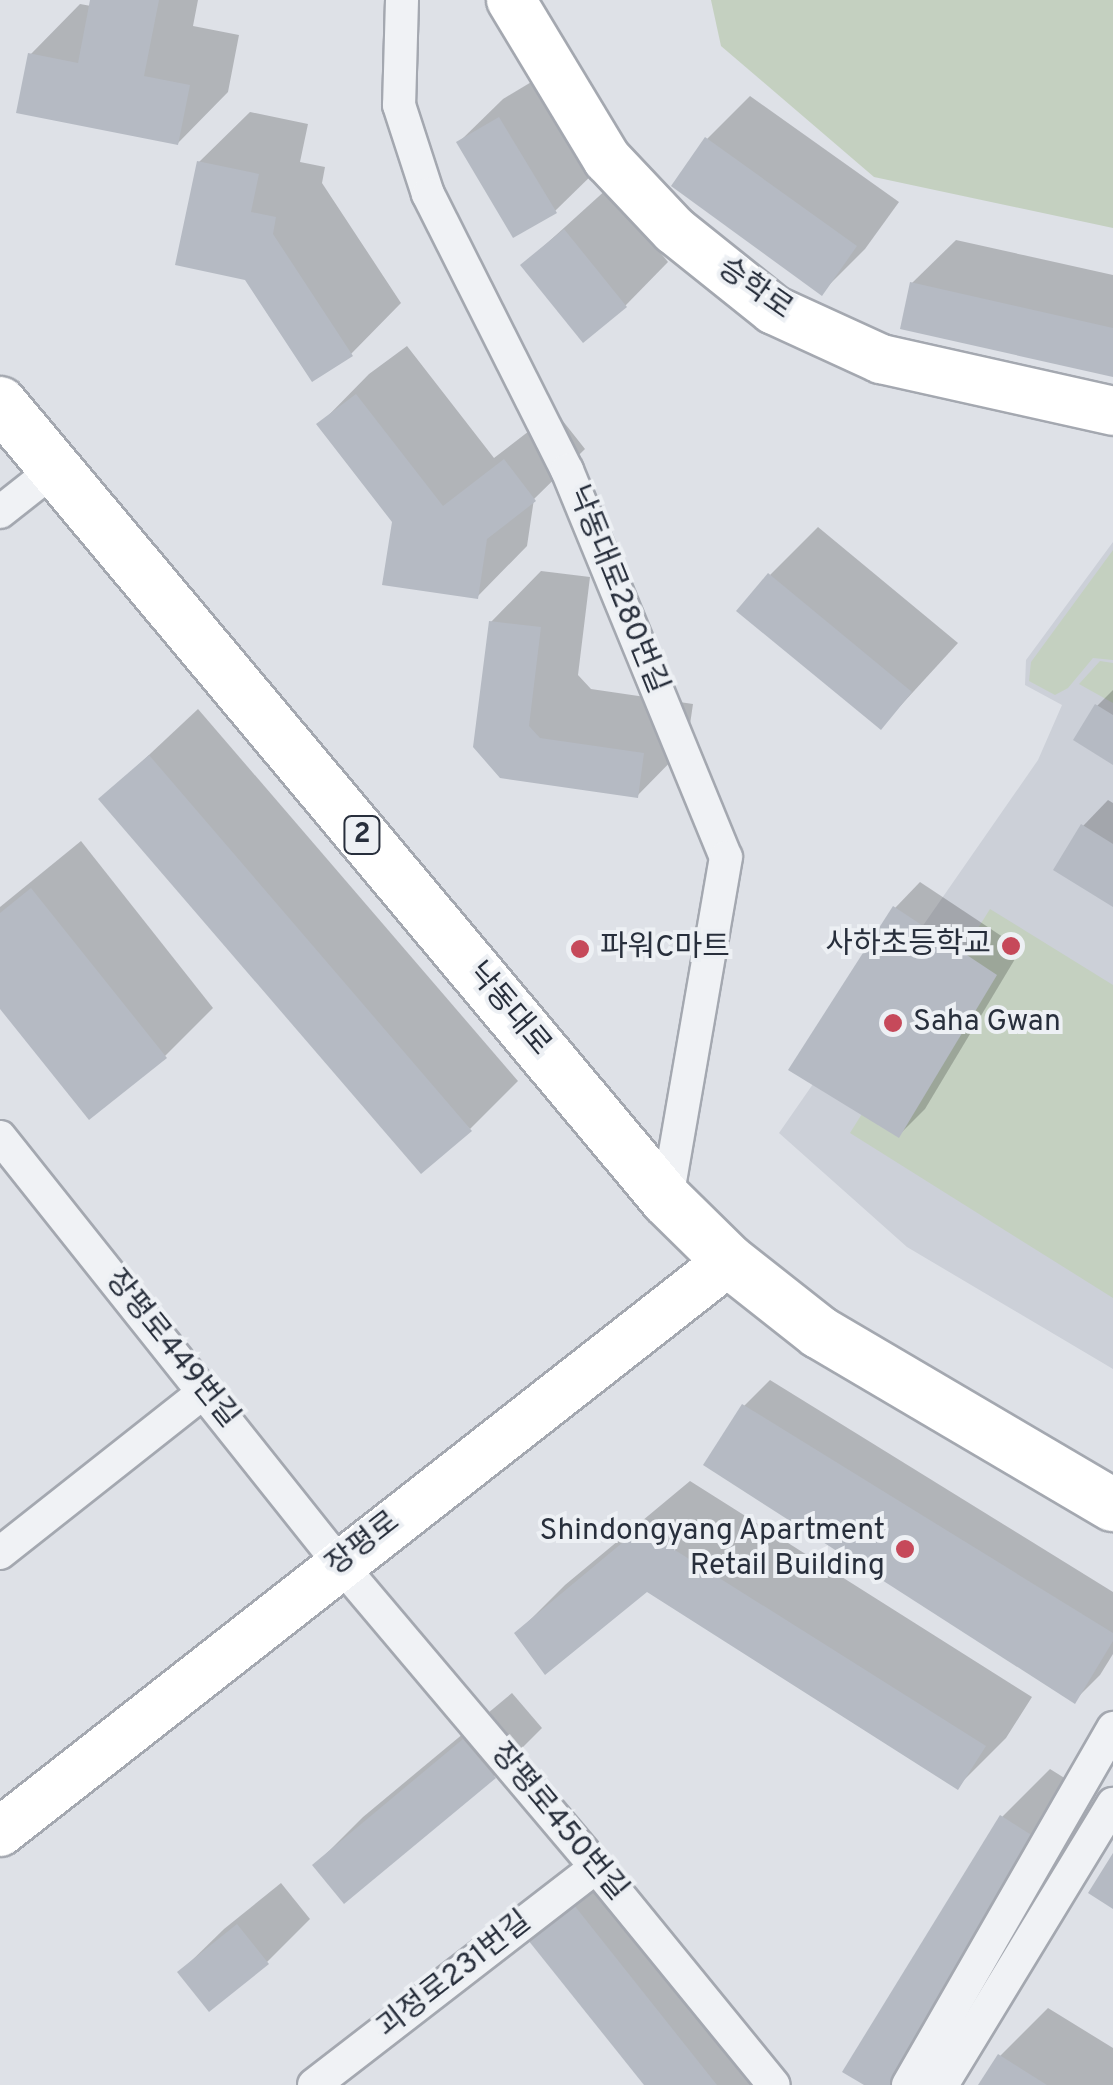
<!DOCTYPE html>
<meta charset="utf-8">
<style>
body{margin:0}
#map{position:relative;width:1113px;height:2085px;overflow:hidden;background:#dee1e7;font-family:Overpass,"Noto Sans KR",sans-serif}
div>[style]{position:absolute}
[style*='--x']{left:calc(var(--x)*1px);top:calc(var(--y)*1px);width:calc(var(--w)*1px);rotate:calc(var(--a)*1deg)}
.built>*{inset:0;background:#ccd0d8}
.green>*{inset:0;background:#c4d0c0}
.shadow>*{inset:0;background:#0003}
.building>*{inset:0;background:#b5bac3}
.roads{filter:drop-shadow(2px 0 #a4a8b0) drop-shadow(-2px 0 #a4a8b0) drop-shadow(0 2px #a4a8b0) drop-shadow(0 -2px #a4a8b0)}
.street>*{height:32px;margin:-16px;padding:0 16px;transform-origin:16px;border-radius:16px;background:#f0f2f5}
.secondary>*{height:48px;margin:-24px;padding:0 24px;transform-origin:24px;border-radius:24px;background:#fff}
.primary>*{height:52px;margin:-26px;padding:0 26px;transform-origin:26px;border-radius:26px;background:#fff}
.dots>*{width:28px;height:28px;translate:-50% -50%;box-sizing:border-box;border:5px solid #edf0f4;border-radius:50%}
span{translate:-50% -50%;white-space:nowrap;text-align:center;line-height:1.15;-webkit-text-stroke:8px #edf0f4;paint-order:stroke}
.shield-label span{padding:2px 8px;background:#edf0f4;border:2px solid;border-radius:8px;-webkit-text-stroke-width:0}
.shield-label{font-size:28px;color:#282f3c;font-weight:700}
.street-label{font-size:30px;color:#282f3c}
.poi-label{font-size:30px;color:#282f3c}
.right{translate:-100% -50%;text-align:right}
.left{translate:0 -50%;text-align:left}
</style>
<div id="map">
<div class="built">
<i style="clip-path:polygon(1113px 542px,1113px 1369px,907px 1247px,779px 1133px,1038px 760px,1062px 705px,1025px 685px,1026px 660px)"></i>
</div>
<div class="green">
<i style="clip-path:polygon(711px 0,1113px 0,1113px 228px,874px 177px,721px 46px)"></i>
<i style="clip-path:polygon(1113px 550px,1113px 660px,1093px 658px,1068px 688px,1055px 695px,1029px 681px,1031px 662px)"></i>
<i style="clip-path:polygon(1100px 661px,1113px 663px,1113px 703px,1079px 684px)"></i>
<i style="clip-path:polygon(990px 909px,1113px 985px,1113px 1298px,850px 1133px)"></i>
</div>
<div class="shadow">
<i style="clip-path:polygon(92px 0,198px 0,193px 26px,239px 35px,228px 92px,178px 143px,30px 55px,80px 4px,91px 6px)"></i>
<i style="clip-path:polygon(543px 75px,599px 168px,555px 211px,459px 142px,503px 99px)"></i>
<i style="clip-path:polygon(750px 96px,899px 202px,865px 249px,822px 292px,707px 139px)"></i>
<i style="clip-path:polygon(250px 112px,308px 124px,300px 162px,325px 167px,322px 183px,401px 303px,351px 354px,199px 162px)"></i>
<i style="clip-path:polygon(608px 188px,668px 262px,625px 306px,523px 265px)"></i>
<i style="clip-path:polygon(956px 240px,1113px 275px,1113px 374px,912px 283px)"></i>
<i style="clip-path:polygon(407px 346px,494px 458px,555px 411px,585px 449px,534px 499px,527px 546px,477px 597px,319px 425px,369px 374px)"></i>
<i style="clip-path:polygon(818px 527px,958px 643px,881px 727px,770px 575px)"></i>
<i style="clip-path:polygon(541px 571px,590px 577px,578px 675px,591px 689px,693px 704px,687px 745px,637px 796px,502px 776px,491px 622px)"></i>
<i style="clip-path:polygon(1113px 690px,1113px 762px,1097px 706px)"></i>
<i style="clip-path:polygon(198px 709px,518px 1081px,470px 1129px,102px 799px)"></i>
<i style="clip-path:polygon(1108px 800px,1113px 803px,1113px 904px,1083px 826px)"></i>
<i style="clip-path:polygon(81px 841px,213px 1008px,165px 1056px,89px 1117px,0 1005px,0 907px)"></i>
<i style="clip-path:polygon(920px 882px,1021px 949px,925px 1109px,899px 1135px,895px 908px)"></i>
<i style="clip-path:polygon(770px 1380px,1113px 1592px,1113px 1654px,1100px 1675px,1074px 1701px,744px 1406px)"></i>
<i style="clip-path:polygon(690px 1481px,1032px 1697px,1006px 1738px,958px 1786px,647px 1589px,517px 1633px,565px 1585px)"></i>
<i style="clip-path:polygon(512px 1693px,542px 1728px,494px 1776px,345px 1901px,315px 1865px,363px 1817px)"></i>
<i style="clip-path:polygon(1050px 1769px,1087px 1792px,892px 2085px,868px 2085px,1002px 1817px)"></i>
<i style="clip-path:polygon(607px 1867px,780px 2085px,647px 2085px,528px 1935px)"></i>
<i style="clip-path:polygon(281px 1883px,310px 1919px,267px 1962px,180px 1972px,224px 1929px)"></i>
<i style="clip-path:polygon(1048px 2008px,1113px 2048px,1113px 2085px,981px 2085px,1000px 2056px)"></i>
</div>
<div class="building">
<i style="clip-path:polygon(90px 0,159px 0,144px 76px,190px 85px,178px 145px,16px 113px,28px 53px,78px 63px)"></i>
<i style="clip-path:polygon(499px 117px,557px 213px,513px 238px,456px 142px)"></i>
<i style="clip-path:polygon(705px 137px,857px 246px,822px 296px,671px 186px)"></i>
<i style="clip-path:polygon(197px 161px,259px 174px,251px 212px,276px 217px,273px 234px,353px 356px,312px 382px,245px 280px,175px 265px)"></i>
<i style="clip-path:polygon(564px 229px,627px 307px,583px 343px,520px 265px)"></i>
<i style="clip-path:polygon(910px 282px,1113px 328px,1113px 377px,900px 329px)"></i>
<i style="clip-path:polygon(356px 394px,443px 506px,504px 459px,536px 501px,487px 539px,478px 599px,382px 585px,392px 522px,316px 424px)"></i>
<i style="clip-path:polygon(768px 573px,912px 692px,881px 730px,736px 611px)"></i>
<i style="clip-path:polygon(489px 621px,541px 627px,529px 726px,540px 738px,644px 753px,638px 798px,500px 778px,473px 747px)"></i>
<i style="clip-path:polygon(1095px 704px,1113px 715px,1113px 765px,1073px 740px)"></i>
<i style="clip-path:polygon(149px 755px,472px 1131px,421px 1174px,98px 799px)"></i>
<i style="clip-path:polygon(1081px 824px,1113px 844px,1113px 907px,1053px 870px)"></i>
<i style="clip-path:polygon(31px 888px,167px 1058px,89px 1120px,0 1009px,0 913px)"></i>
<i style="clip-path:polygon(893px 906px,997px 975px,899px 1138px,788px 1070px)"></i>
<i style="clip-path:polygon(742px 1404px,1113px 1633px,1113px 1641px,1075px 1704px,703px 1465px)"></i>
<i style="clip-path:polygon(640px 1528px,986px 1746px,958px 1790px,647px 1592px,545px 1675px,514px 1633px)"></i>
<i style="clip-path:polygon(463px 1739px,496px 1778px,344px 1904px,312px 1865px)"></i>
<i style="clip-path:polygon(1000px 1815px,1041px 1841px,891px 2085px,864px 2085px,842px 2072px)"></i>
<i style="clip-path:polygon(1113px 1853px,1113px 1909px,1088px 1893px)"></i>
<i style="clip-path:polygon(570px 1900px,717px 2085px,644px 2085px,524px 1935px)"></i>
<i style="clip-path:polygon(237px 1924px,269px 1964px,209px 2012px,177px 1972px)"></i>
<i style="clip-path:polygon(998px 2054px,1047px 2085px,978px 2085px)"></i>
</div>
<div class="roads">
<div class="street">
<i style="--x:402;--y:0;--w:105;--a:91.6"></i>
<i style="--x:399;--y:105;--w:94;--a:72"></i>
<i style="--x:428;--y:194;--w:309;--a:63.3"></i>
<i style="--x:567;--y:470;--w:418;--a:67.7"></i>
<i style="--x:726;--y:857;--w:348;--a:99.8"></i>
<i style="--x:0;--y:512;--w:71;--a:-38.2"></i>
<i style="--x:0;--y:1137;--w:546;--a:51.47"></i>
<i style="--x:340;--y:1564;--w:397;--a:49.8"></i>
<i style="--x:596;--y:1867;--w:281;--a:50.8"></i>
<i style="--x:0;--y:1553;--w:261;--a:-38.3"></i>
<i style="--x:314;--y:2085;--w:356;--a:-37.7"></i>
<i style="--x:908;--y:2085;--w:412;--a:-60.1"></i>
<i style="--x:942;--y:2085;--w:329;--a:-58.7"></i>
</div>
<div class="secondary">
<i style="--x:511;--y:0;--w:186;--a:58.9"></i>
<i style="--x:607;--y:159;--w:98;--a:46.7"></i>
<i style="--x:674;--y:230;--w:128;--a:38.7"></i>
<i style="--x:774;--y:310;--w:118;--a:24.6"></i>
<i style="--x:881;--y:359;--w:238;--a:12.6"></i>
<i style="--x:0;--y:1832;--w:926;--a:-38.07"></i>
</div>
<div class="primary">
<i style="--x:0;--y:403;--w:1039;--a:50.07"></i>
<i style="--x:667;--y:1200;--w:87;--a:44.5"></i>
<i style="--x:729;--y:1261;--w:115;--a:38.3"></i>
<i style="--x:819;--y:1332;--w:341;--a:30.5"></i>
</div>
</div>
<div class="dots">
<i style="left:1011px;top:946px;background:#c6495a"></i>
<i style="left:580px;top:949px;background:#c6495a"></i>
<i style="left:893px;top:1023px;background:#c6495a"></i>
<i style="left:905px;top:1549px;background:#c6495a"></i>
</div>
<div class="shield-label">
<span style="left:362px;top:835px">2</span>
</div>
<div class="street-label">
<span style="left:754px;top:290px;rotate:35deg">승학로</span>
<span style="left:616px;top:590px;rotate:68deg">낙동대로280번길</span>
<span style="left:508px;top:1010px;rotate:50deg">낙동대로</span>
<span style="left:171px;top:1350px;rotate:51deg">장평로449번길</span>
<span style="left:364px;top:1545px;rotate:-38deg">장평로</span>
<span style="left:558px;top:1823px;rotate:50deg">장평로450번길</span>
<span style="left:455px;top:1976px;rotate:-38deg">괴정로231번길</span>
</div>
<div class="poi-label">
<span class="right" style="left:991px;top:946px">사하초등학교</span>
<span class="left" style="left:600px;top:949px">파워C마트</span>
<span class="left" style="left:913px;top:1023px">Saha Gwan</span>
<span class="right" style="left:885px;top:1549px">Shindongyang Apartment<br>Retail Building</span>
</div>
</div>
